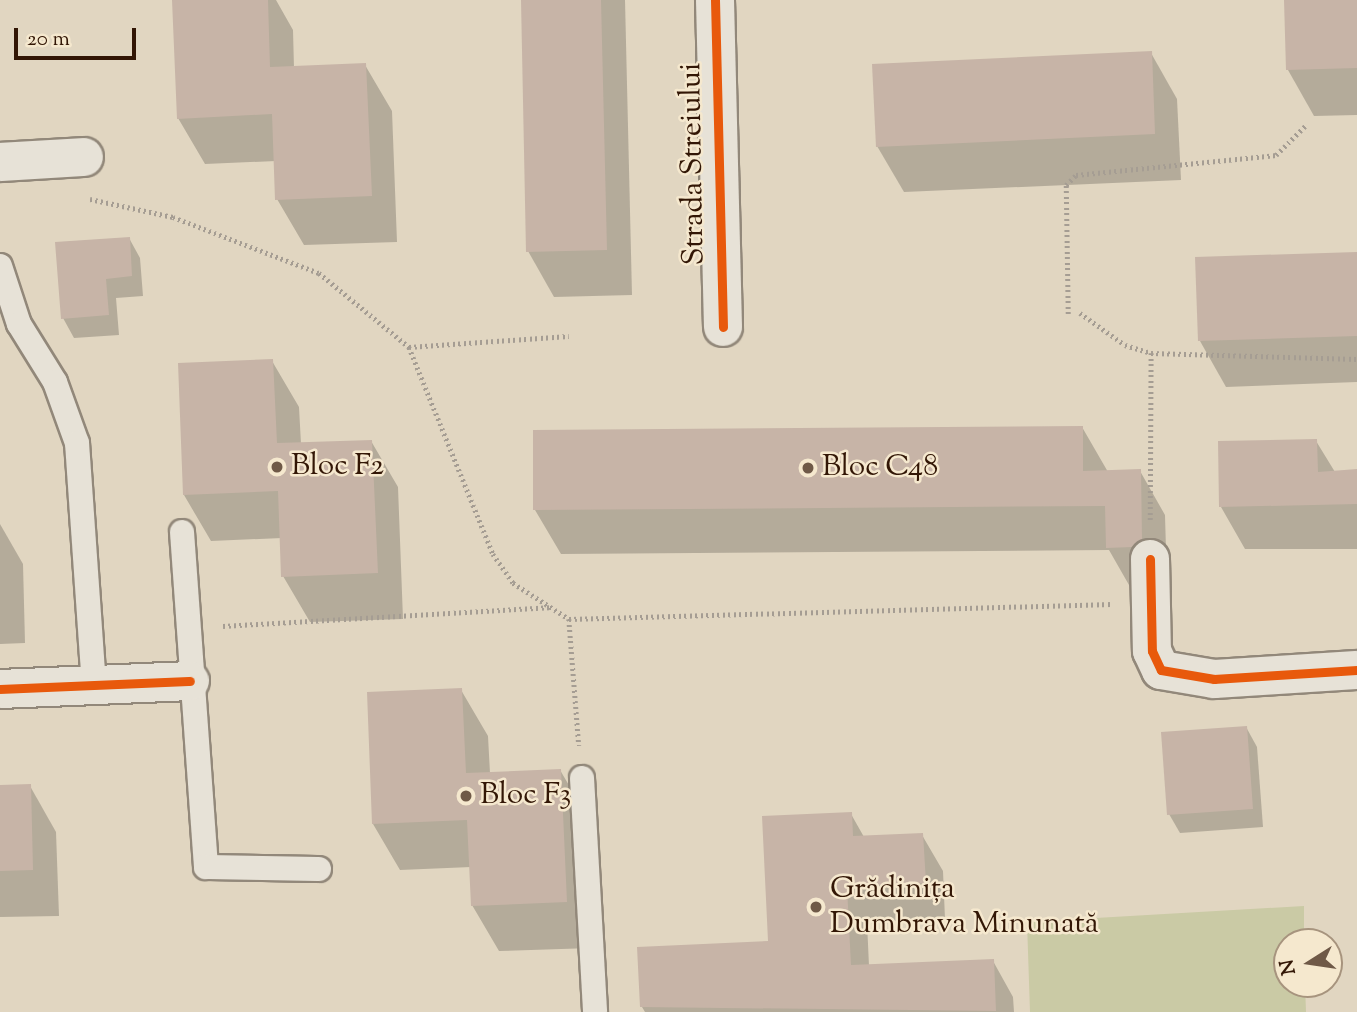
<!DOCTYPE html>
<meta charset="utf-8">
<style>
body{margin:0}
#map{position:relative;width:1357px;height:1012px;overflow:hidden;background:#e1d6c1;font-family:"Sorts Mill Goudy",serif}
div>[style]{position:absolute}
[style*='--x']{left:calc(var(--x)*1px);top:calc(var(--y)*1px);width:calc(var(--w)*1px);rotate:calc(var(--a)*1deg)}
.green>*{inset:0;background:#cacaa5}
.shadow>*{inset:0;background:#0003}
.building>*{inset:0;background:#c7b4a7}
.path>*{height:4.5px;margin-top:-2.25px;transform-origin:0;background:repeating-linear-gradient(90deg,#a59d93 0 2px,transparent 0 5.5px)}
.roads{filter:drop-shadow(2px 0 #92887a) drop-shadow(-2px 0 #92887a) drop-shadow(0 2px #92887a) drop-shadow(0 -2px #92887a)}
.lane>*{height:24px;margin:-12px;padding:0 12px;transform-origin:12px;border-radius:12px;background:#e7e2d7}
.street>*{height:38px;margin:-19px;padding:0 19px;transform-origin:19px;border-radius:19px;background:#e7e2d7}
.cycleway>*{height:9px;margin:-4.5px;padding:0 4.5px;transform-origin:4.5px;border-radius:4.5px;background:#e8590c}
.dots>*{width:19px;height:19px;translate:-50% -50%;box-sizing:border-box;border:4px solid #f5e8ce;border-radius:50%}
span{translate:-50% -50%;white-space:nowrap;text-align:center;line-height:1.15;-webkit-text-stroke:5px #f5e8ce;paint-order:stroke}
.street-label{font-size:30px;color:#321605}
.poi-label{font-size:30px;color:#321605}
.left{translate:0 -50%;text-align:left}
.north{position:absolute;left:1273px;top:928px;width:70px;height:70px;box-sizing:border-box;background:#f5e8ce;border:2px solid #a7947e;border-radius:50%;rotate:258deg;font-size:19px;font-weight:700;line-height:28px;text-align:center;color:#321605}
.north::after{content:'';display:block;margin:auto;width:24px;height:32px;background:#6f5947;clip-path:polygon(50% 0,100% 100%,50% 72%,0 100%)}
.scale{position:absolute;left:14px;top:28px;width:122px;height:32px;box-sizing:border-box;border:4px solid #321605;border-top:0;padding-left:9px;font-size:21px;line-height:24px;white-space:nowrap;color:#321605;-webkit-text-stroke:5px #f5e8ce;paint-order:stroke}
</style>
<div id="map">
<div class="green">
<i style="clip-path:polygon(1304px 906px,1304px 942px,1287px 942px,1287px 984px,1305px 984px,1306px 1012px,1030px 1012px,1027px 922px)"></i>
</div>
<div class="shadow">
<i style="clip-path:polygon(174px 0,276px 0,293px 30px,294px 68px,365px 65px,392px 111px,397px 242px,304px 245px,277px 199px,276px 161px,205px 164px,178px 118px)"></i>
<i style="clip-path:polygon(522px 0,625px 0,632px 295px,554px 297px,528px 251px)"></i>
<i style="clip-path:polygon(1286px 0,1357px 0,1357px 115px,1314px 116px,1288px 70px)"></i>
<i style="clip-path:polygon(1151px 53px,1177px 99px,1181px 180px,904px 192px,877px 146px)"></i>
<i style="clip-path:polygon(129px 238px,140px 258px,143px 296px,116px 298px,119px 335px,74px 338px,63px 318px)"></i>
<i style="clip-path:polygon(1357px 253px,1357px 382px,1226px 387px,1200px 341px)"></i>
<i style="clip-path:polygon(272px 361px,299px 407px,301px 444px,371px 441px,398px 487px,403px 619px,310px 622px,283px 576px,282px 538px,211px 541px,184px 495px)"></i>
<i style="clip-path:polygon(1082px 427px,1108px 472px,1140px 471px,1165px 515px,1167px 584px,1133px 592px,1109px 550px,561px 554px,535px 510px)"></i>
<i style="clip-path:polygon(1316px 441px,1335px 472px,1357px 471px,1357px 549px,1245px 549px,1221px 507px)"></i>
<i style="clip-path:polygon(0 524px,23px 564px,25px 643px,0 644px)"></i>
<i style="clip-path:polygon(461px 690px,488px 736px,490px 773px,560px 770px,587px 816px,592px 948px,499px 951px,472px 905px,471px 867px,400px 870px,373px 824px,369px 693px)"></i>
<i style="clip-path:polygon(1246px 727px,1257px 747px,1263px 827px,1180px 833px,1169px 814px)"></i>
<i style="clip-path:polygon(30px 786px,56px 832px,59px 916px,0 917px,0 787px)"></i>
<i style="clip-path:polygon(851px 814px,864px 837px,922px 835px,943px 871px,945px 919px,867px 922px,869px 966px,993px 961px,1013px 997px,1014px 1012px,645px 1012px,642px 1007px,769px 943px)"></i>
</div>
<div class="building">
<i style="clip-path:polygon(172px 0,268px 0,270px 67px,366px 63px,372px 196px,275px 200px,272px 114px,177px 119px)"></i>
<i style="clip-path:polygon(521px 0,601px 0,607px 250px,526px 252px)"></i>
<i style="clip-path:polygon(1284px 0,1357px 0,1357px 68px,1286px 70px)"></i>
<i style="clip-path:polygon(1152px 51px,1155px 134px,876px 147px,872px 64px)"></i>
<i style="clip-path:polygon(130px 237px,132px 276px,106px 279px,109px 315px,61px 319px,55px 242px)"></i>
<i style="clip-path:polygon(1357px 252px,1357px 336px,1198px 341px,1195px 257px)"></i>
<i style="clip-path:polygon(273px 359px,277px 443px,372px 440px,378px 573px,281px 577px,278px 491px,183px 495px,178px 363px)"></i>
<i style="clip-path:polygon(1083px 426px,1083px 471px,1141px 469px,1142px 539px,1132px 547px,1106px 548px,1105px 506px,533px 510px,533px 430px)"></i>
<i style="clip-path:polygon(1317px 439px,1318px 472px,1357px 469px,1357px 504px,1219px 507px,1218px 441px)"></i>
<i style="clip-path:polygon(462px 688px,466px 773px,561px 769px,567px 902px,471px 906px,467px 820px,372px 824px,367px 692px)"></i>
<i style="clip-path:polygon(1247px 726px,1253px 809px,1167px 815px,1161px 732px)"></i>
<i style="clip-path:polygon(31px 784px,33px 870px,0 871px,0 785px)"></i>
<i style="clip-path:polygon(852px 812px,853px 836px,923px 833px,926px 883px,847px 887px,851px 965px,994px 959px,996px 1011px,640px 1007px,637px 947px,768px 941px,762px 816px)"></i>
</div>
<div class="path">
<i style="--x:90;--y:199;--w:85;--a:12.2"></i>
<i style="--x:173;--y:217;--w:156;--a:21"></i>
<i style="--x:319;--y:273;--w:117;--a:39.4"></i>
<i style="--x:409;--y:347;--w:223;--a:67.9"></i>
<i style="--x:493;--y:554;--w:35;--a:55"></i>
<i style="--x:513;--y:583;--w:67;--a:32.7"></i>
<i style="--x:569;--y:619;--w:127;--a:85.5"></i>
<i style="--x:1080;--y:313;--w:55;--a:35.4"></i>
<i style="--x:1125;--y:345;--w:27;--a:17"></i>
<i style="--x:1151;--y:353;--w:206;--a:1.7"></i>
<i style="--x:1068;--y:314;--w:129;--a:-90.9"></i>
<i style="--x:1066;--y:185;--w:14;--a:-45"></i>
<i style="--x:1076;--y:175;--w:201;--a:-5.7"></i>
<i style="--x:1276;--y:155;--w:41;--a:-45"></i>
<i style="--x:409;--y:347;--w:160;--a:-3.9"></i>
<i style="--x:1150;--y:520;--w:167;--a:-89.7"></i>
<i style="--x:569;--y:619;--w:543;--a:-1.58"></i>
<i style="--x:223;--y:626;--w:327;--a:-3.3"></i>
</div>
<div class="roads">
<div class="lane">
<i style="--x:0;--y:266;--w:61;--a:71.9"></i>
<i style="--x:19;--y:324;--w:68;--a:58.2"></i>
<i style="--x:55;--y:382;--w:65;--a:70.2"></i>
<i style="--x:77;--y:443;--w:244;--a:86"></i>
<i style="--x:182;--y:532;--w:336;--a:85.9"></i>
<i style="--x:206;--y:867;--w:113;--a:1"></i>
<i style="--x:582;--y:778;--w:234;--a:86.8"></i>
</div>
<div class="street">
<i style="--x:715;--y:0;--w:327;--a:88.6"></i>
<i style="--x:0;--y:162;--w:84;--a:-3.4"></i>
<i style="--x:1150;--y:559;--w:92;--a:88.8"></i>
<i style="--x:1152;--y:651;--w:21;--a:65"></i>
<i style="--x:1161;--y:670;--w:54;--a:9.6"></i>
<i style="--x:1214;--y:679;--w:143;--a:-3.6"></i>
<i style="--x:0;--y:689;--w:190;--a:-2.4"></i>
</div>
</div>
<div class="cycleway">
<i style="--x:715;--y:0;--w:327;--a:88.6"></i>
<i style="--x:1150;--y:559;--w:92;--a:88.8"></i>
<i style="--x:1152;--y:651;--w:21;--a:65"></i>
<i style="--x:1161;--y:670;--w:54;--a:9.6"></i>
<i style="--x:1214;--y:679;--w:143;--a:-3.6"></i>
<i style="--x:0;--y:689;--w:190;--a:-2.4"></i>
</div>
<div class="dots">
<i style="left:277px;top:467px;background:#6f5947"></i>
<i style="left:808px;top:468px;background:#6f5947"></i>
<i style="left:466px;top:796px;background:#6f5947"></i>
<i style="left:816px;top:907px;background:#6f5947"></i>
</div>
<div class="street-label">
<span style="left:694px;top:164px;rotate:-91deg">Strada Streiului</span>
</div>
<div class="poi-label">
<span class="left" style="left:291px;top:467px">Bloc F2</span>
<span class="left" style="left:822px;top:468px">Bloc C48</span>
<span class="left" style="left:480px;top:796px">Bloc F3</span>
<span class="left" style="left:830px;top:907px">Grădinița<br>Dumbrava Minunată</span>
</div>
<div class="north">N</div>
<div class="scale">20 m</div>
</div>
